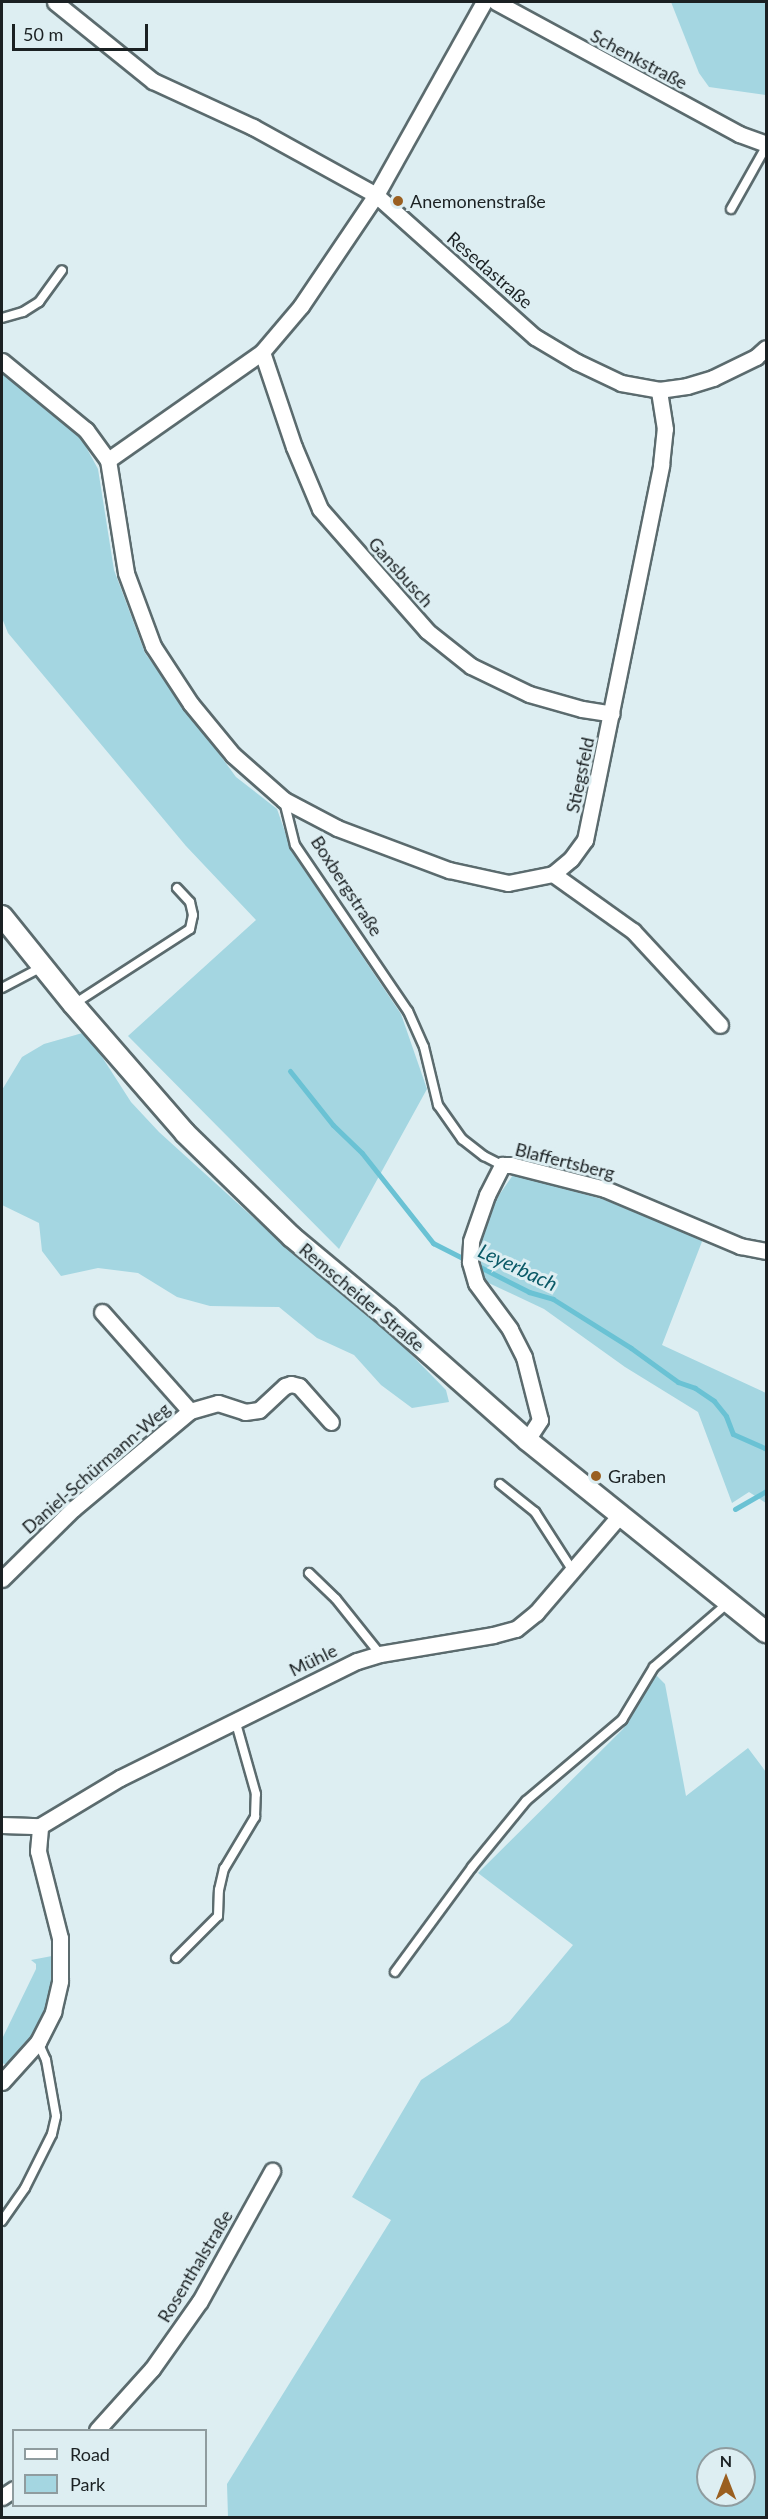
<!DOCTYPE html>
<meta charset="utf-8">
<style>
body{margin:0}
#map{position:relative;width:768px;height:2519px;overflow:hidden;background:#ddeef2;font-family:Lato,sans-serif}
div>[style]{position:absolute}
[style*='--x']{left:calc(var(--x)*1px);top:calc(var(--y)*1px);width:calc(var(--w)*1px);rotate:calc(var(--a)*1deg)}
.green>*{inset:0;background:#a4d6e1}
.stream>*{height:5px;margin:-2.5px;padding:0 2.5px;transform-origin:2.5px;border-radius:2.5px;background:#6ac2d4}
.roads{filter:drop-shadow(2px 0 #5b6b6e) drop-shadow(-2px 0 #5b6b6e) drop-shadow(0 2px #5b6b6e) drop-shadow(0 -2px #5b6b6e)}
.service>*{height:8px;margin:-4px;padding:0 4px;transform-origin:4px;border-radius:4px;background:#fff}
.minor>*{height:15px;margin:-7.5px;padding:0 7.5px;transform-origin:7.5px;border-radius:7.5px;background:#fff}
.secondary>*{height:20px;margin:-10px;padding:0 10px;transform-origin:10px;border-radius:10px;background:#fff}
.dots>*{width:16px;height:16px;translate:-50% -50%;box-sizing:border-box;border:3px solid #ddeef2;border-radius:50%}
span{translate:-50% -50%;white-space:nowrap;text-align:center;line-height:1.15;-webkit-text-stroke:6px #ddeef2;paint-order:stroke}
.street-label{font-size:18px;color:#1b2123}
.poi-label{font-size:18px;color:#1b2123}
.left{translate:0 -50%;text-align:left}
.water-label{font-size:20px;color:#0a5966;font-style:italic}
.frame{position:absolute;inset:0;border:3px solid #1b2123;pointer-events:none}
.legend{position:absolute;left:12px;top:2429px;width:195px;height:78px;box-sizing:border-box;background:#ddeef2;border:2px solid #8f9c9f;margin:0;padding:8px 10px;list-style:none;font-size:18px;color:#1b2123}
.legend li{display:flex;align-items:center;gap:12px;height:30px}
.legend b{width:30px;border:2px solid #8f9c9f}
.north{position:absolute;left:696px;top:2447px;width:60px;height:60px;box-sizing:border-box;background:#ddeef2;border:2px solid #8f9c9f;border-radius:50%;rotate:0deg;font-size:16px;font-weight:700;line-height:24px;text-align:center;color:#1b2123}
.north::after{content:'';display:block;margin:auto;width:21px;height:27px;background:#9a5f20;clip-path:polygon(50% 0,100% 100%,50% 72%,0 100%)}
.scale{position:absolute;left:12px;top:24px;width:136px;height:27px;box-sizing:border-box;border:3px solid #1b2123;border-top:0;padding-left:8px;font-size:18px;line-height:21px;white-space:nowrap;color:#1b2123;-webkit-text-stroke:4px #ddeef2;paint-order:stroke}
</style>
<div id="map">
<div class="green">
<i style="clip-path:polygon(671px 2px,766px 2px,766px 95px,709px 87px,699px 73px)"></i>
<i style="clip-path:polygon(2px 367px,79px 434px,98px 469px,114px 570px,145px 653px,236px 777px,277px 809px,292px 852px,401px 1014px,427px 1089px,339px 1249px,128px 1036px,256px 920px,186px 846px,8px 633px,2px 618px)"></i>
<i style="clip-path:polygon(86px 1032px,131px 1102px,159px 1132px,256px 1220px,381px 1324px,446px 1390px,449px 1402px,412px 1408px,381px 1385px,354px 1355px,317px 1338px,279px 1307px,210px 1306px,177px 1297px,138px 1273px,98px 1268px,61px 1276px,42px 1251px,39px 1223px,2px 1205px,2px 1090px,22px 1057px,44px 1044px)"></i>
<i style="clip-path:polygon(513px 1175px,602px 1199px,703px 1239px,662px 1345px,766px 1393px,766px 1503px,749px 1492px,732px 1503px,698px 1412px,625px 1367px,544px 1309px,478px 1278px,476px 1257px,495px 1201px)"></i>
<i style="clip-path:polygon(evenodd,655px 1674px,665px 1684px,686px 1796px,748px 1748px,766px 1772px,766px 2517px,228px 2517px,227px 2484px,391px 2220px,352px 2197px,421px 2080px,509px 2022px,573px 1945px,478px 1873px,623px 1729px,655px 1674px,708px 2459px,744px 2459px,744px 2495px,708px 2495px,708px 2459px)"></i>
<i style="clip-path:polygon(52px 1956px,53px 1981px,42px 2018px,31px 2040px,10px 2066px,2px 2063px,2px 2039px,36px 1969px,36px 1964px,31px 1960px)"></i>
</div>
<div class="stream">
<i style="--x:290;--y:1071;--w:69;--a:51.5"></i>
<i style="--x:333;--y:1125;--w:40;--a:44"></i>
<i style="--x:362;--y:1153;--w:115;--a:51.7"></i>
<i style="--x:433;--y:1243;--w:108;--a:27"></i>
<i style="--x:529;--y:1292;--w:25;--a:16"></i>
<i style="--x:553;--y:1299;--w:92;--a:32.1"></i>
<i style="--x:631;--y:1348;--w:58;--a:35.9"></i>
<i style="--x:678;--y:1382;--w:18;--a:19"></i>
<i style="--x:695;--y:1388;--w:23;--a:34"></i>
<i style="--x:714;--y:1401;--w:19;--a:51"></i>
<i style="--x:726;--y:1416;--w:19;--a:69"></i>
<i style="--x:733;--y:1434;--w:36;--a:24"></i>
<i style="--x:735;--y:1509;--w:36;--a:-30"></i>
</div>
<div class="roads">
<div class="service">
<i style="--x:731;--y:209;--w:71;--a:-60.6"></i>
<i style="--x:2;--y:318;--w:22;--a:-16"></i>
<i style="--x:23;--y:312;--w:19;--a:-32"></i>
<i style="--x:39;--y:302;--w:39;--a:-54"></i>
<i style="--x:284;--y:801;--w:45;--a:76"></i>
<i style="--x:295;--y:845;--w:201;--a:55.8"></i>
<i style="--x:408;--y:1011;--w:39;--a:66"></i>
<i style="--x:424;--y:1047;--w:60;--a:76.4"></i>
<i style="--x:438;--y:1105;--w:42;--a:54.8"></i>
<i style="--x:462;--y:1139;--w:28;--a:38"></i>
<i style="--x:484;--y:1156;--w:20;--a:27"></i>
<i style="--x:2;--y:988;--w:45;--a:-27.7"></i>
<i style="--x:74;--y:1004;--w:138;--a:-32.9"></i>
<i style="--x:190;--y:929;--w:14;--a:-78"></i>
<i style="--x:193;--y:915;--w:13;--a:-103"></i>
<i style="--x:190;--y:902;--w:19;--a:-133"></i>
<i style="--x:500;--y:1484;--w:45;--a:38.7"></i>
<i style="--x:535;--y:1512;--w:70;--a:57.2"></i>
<i style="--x:309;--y:1573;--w:37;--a:44"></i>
<i style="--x:336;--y:1599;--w:70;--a:51.3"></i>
<i style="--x:176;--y:1958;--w:59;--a:-45"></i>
<i style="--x:218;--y:1916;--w:26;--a:-88"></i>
<i style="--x:219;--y:1890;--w:22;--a:-77"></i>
<i style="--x:224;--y:1869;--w:61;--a:-59.2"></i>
<i style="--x:255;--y:1817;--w:23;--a:-88"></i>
<i style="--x:256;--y:1794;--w:77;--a:-105.8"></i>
<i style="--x:395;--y:1972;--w:130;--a:-53.7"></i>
<i style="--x:472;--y:1867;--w:85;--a:-50.7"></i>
<i style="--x:526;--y:1801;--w:126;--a:-40.2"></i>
<i style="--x:622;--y:1720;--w:62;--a:-58.9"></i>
<i style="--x:654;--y:1667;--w:98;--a:-40.9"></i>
<i style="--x:2;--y:2221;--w:40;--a:-55.1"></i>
<i style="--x:25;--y:2188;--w:60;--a:-63.4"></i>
<i style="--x:52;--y:2134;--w:18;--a:-77"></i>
<i style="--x:56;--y:2116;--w:57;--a:-100.1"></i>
<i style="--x:46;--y:2060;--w:20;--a:-114"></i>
</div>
<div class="minor">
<i style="--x:55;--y:2;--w:126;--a:38.9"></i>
<i style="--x:153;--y:81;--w:110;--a:24.7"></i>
<i style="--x:253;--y:127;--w:141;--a:28.9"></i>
<i style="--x:376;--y:195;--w:213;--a:41.8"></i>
<i style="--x:535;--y:337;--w:49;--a:30.8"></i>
<i style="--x:577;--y:362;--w:49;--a:25.5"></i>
<i style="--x:621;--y:383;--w:39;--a:10"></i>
<i style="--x:659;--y:390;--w:28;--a:-8"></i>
<i style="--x:687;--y:386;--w:27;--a:-17"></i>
<i style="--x:713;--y:378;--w:48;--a:-26"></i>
<i style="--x:756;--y:357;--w:13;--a:-42"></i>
<i style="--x:496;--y:2;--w:277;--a:28.5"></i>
<i style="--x:739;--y:134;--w:29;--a:20"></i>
<i style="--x:262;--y:352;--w:100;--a:71.4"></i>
<i style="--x:294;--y:447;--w:67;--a:67.2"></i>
<i style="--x:320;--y:509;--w:162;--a:48.7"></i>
<i style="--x:427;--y:631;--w:56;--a:38.5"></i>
<i style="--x:471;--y:666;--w:64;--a:25.8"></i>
<i style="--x:529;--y:694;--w:55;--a:15.8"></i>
<i style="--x:582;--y:709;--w:30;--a:9"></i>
<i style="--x:2;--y:361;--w:109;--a:39.4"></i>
<i style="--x:86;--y:430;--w:37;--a:54"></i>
<i style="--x:108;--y:460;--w:114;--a:80.9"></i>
<i style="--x:126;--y:573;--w:78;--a:69.7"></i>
<i style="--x:153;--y:646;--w:69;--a:56.8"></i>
<i style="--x:191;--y:704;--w:66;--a:50.5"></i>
<i style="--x:233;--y:755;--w:68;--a:41.4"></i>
<i style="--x:284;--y:800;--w:60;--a:27.8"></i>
<i style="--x:337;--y:828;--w:120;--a:20.6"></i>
<i style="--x:449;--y:870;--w:60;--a:12.4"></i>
<i style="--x:508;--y:883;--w:46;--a:-11.3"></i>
<i style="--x:553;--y:874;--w:23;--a:-40"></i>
<i style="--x:571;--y:859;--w:24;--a:-54"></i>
<i style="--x:585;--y:840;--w:383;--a:-78.5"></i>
<i style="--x:661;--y:465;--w:36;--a:-84"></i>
<i style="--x:665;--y:429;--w:39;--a:-99"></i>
<i style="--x:108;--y:460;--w:188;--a:-35"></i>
<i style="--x:262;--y:352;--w:60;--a:-49.7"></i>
<i style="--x:301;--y:306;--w:134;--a:-56"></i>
<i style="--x:376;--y:195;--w:221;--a:-60.8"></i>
<i style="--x:553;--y:874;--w:98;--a:35.5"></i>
<i style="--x:633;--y:931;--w:128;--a:47.2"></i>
<i style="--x:102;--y:1312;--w:132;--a:48.4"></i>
<i style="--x:527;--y:1440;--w:24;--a:-57"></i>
<i style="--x:540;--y:1420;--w:65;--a:-104.3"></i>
<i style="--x:524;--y:1357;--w:31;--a:-117"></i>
<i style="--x:510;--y:1329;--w:57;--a:-126.5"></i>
<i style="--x:476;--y:1283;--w:22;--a:-106"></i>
<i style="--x:470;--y:1262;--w:21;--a:-87"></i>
<i style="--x:471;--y:1241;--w:49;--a:-70.8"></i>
<i style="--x:487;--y:1195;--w:34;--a:-63"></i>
<i style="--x:502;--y:1165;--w:9;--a:0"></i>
<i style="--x:511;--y:1165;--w:97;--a:14.3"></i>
<i style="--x:605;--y:1189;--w:147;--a:22.9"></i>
<i style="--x:740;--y:1246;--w:26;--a:11"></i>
<i style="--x:2;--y:1579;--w:100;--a:-44.6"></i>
<i style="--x:73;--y:1509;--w:153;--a:-39.9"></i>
<i style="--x:190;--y:1411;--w:29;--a:-16"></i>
<i style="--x:218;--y:1403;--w:28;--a:18"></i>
<i style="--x:245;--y:1412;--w:14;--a:-8"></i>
<i style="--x:259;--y:1410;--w:35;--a:-43"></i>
<i style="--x:285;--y:1386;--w:6;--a:-18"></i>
<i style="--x:291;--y:1384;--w:8;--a:14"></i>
<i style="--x:299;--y:1386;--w:48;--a:48.4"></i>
<i style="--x:2;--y:1825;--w:38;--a:2"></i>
<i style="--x:40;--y:1826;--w:93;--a:-31"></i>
<i style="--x:120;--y:1778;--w:264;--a:-26.3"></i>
<i style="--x:357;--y:1661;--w:24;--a:-17"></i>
<i style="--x:380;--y:1654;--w:115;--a:-9.5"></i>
<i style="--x:493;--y:1635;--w:24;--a:-15"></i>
<i style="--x:516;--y:1629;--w:26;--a:-39"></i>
<i style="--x:536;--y:1613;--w:130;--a:-49.4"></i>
<i style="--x:2;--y:2082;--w:54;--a:-48"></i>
<i style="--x:38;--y:2042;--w:34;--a:-63"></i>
<i style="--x:53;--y:2012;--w:32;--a:-77"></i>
<i style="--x:60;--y:1981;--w:43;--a:-90"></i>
<i style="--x:60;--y:1938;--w:90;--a:-104.2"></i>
<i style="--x:38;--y:1851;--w:25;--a:-85"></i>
<i style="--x:97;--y:2430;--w:82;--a:-48"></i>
<i style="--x:152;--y:2369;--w:83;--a:-54.8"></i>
<i style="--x:200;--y:2301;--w:149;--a:-61"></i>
<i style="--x:2;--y:2497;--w:14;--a:-34"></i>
</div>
<div class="secondary">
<i style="--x:2;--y:916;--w:113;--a:51.1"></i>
<i style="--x:73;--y:1004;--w:171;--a:49"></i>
<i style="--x:185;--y:1133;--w:149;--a:44.2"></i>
<i style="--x:292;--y:1237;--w:125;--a:39.8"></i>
<i style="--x:388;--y:1317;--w:186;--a:41.5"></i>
<i style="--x:527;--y:1440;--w:307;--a:38.8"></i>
</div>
</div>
<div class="dots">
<i style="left:398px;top:201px;background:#9a5f20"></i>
<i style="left:596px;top:1476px;background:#9a5f20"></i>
</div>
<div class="street-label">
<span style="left:639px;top:59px;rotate:28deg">Schenkstraße</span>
<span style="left:490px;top:270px;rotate:41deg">Resedastraße</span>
<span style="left:401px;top:572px;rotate:48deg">Gansbusch</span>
<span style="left:580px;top:775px;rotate:-78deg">Stiegsfeld</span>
<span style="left:347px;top:886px;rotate:57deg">Boxbergstraße</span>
<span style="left:565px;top:1161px;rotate:14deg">Blaffertsberg</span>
<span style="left:362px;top:1297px;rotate:40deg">Remscheider Straße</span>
<span style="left:96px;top:1468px;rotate:-41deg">Daniel-Schürmann-Weg</span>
<span style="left:313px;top:1660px;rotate:-26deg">Mühle</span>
<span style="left:195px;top:2266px;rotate:-59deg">Rosenthalstraße</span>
</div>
<div class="poi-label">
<span class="left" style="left:410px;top:201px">Anemonenstraße</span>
<span class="left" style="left:608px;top:1476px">Graben</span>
</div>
<div class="water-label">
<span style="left:518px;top:1267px;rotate:25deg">Leyerbach</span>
</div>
<div class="frame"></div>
<ul class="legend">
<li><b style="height:8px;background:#fff"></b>Road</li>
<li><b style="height:16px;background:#a4d6e1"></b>Park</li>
</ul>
<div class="north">N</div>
<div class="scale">50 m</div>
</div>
